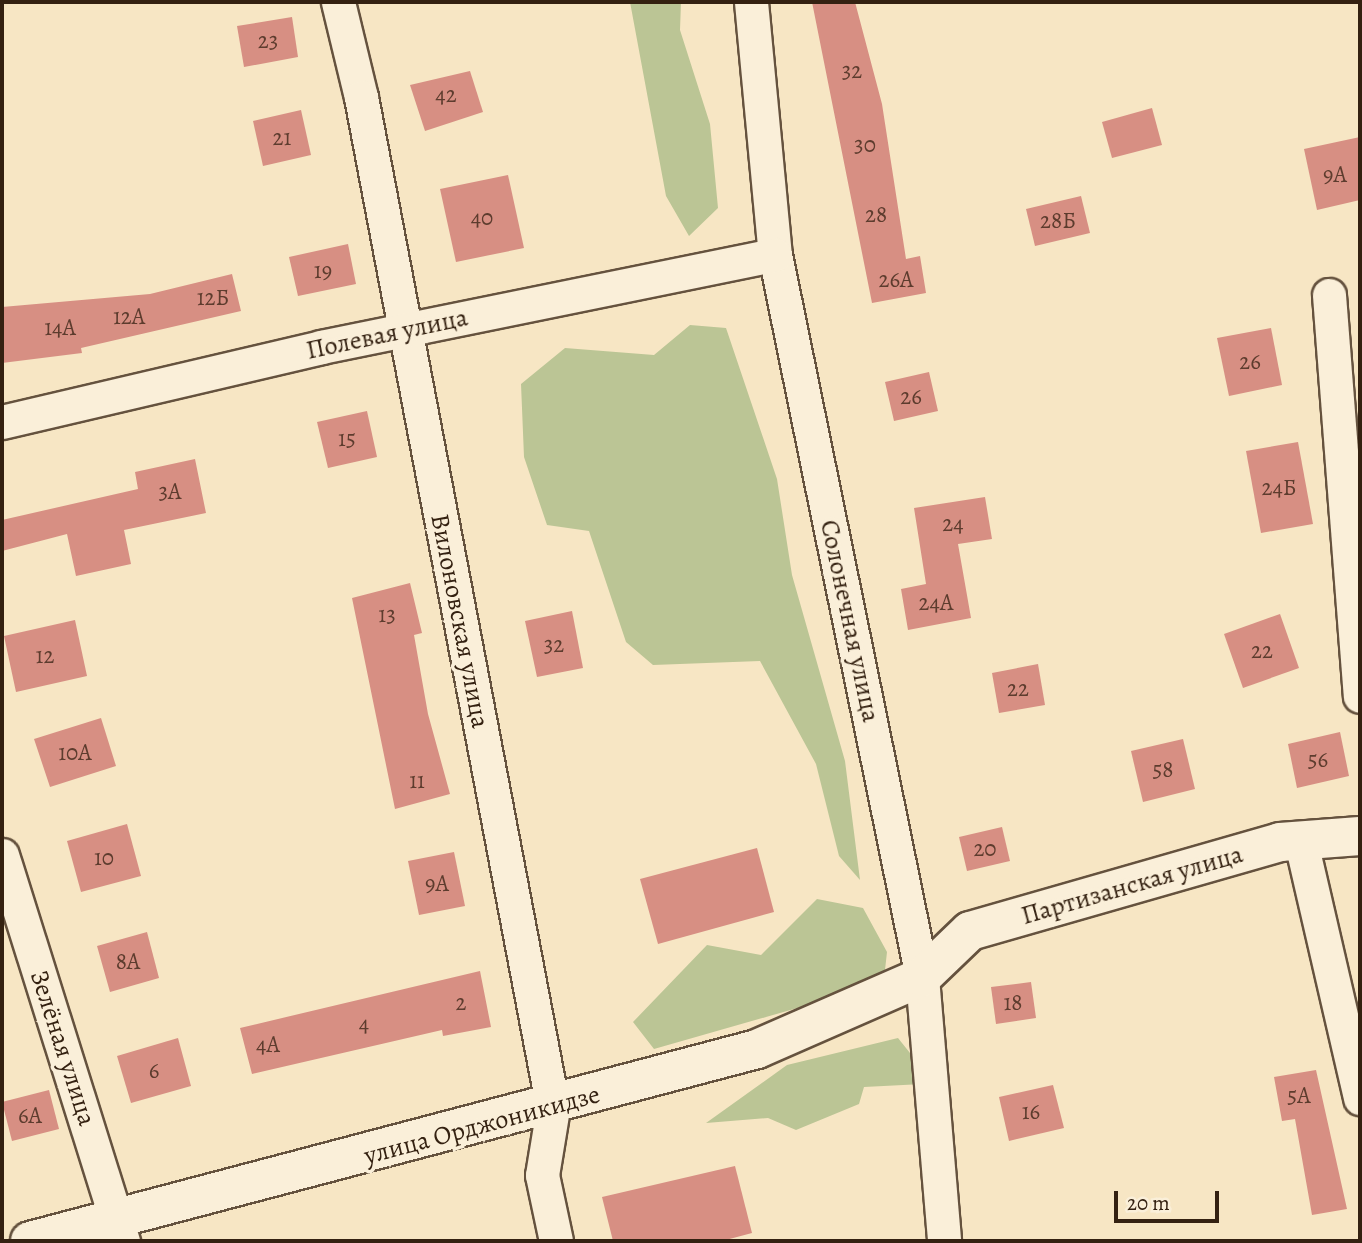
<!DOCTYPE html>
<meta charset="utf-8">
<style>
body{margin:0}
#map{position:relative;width:1362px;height:1243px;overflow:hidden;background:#f7e6c4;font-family:Alegreya,serif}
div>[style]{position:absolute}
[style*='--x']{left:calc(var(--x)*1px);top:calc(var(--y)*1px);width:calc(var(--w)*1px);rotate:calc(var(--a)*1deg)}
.green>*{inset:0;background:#bbc595}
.building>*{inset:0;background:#d78f83}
.roads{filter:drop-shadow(2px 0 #65523e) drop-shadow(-2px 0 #65523e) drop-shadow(0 2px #65523e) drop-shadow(0 -2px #65523e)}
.street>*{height:33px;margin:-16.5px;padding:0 16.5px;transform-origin:16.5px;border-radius:16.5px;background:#faefd9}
.secondary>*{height:38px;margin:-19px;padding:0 19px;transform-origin:19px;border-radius:19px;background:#faefd9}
span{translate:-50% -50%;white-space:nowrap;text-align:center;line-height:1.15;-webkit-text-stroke:7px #faefd9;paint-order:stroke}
.number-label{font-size:23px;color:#5d3c2e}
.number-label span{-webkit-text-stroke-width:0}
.street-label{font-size:26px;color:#342111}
.frame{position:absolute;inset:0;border:4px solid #342111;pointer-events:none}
.scale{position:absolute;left:1114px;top:1191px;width:105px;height:32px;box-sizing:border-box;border:4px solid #342111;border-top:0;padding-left:9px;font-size:21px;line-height:24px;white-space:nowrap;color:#342111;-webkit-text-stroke:5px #faefd9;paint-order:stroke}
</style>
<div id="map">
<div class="green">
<i style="clip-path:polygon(630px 2px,681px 2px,680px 30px,710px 124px,718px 208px,689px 236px,666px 196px)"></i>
<i style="clip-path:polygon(690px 325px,726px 328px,777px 479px,792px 575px,845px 761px,860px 880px,839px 856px,816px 764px,760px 661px,653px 665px,626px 642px,589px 531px,547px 525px,524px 457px,521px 384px,565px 348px,654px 355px)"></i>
<i style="clip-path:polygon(817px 899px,863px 908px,887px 952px,885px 970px,822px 1001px,654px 1049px,633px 1022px,707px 945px,761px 955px)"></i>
<i style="clip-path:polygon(898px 1038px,918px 1063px,923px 1084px,864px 1087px,859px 1104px,796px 1130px,768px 1118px,706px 1123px,787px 1065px)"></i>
</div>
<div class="building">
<i style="clip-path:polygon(812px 2px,855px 2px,882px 104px,906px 259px,920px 256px,926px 293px,872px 303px)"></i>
<i style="clip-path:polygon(292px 17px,298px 57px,244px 67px,237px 26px)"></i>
<i style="clip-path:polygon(470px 71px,483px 112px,425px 131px,410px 85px)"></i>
<i style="clip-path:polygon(1152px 108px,1162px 145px,1112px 158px,1102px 122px)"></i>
<i style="clip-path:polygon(301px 110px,311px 155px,263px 166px,253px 121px)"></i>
<i style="clip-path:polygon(1360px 137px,1360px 200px,1317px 210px,1304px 149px)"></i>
<i style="clip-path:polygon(508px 175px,524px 248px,456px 262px,440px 189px)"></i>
<i style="clip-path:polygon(1081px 196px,1090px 233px,1035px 246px,1026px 209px)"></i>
<i style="clip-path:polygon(348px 244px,356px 284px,298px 296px,289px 257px)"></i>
<i style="clip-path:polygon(232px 274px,241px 311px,81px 348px,82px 353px,2px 363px,2px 307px,150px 294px)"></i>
<i style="clip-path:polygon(1271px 328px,1282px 385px,1229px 396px,1217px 338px)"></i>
<i style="clip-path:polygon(929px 372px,938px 411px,894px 421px,885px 382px)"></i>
<i style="clip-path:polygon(367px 411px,377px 457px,328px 468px,317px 422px)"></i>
<i style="clip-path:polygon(1298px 442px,1313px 524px,1261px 533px,1246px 451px)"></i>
<i style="clip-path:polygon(195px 459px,206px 513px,124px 530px,131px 564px,76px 576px,67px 534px,2px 551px,2px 520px,138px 489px,135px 472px)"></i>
<i style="clip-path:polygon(985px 497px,992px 539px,958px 544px,971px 618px,908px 630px,901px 589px,926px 584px,914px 508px)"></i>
<i style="clip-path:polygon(410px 583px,422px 633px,414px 635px,428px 714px,450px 794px,395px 809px,352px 598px)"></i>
<i style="clip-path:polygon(572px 611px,583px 668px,537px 677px,525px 621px)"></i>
<i style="clip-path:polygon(1280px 614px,1299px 668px,1243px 688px,1224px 634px)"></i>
<i style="clip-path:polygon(75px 620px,87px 676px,16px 692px,4px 636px)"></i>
<i style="clip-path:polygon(1038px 664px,1045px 705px,999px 713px,992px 673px)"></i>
<i style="clip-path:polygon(101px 718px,116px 766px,50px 787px,34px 739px)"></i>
<i style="clip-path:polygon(1340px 732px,1349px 776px,1297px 788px,1288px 744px)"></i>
<i style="clip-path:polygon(1183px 739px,1195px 789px,1143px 802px,1131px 751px)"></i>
<i style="clip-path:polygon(127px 824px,141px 876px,81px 892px,67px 841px)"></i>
<i style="clip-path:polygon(1002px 827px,1010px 861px,967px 871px,959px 837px)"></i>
<i style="clip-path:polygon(757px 848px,774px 912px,658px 944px,640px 879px)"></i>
<i style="clip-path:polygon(454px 852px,465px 906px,419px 915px,408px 861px)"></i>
<i style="clip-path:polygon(147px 932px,159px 978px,110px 992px,97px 946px)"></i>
<i style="clip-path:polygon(480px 971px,491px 1027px,443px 1036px,442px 1030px,252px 1074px,240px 1028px)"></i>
<i style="clip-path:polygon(1031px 982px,1036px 1018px,996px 1024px,991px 987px)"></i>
<i style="clip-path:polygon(178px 1038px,191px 1086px,131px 1103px,117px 1056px)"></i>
<i style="clip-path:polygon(1316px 1070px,1347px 1209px,1312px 1215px,1295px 1119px,1282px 1121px,1274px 1077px)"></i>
<i style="clip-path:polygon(1053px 1085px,1064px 1128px,1009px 1141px,999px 1097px)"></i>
<i style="clip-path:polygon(49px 1090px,59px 1129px,12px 1141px,2px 1102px)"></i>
<i style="clip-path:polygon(735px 1166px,752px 1233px,722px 1241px,613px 1241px,602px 1197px)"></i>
</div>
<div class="roads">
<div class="street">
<i style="--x:338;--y:2;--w:98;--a:76.4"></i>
<i style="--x:361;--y:97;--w:1029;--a:79.25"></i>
<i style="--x:553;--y:1108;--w:68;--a:99.3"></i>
<i style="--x:542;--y:1175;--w:67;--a:78"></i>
<i style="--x:751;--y:2;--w:254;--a:84.6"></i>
<i style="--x:775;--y:255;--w:737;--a:78.49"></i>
<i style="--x:922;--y:977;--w:265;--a:85.2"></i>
<i style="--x:1329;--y:295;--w:402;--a:85.6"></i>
<i style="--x:2;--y:422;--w:328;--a:-13.2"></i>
<i style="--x:321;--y:347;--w:463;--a:-11.5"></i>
<i style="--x:1301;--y:842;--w:263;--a:77"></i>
<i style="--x:2;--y:855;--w:405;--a:72.6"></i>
</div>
<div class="secondary">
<i style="--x:30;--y:1241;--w:752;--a:-14.79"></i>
<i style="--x:757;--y:1049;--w:180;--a:-23.6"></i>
<i style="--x:922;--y:977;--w:66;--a:-43.8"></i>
<i style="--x:970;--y:931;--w:323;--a:-16"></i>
<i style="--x:1280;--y:842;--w:80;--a:-4.3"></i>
</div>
</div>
<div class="number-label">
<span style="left:268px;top:41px">23</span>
<span style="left:852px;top:71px">32</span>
<span style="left:446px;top:95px">42</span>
<span style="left:282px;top:138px">21</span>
<span style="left:865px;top:145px">30</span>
<span style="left:1335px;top:175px">9А</span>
<span style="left:876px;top:215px">28</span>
<span style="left:482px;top:218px">40</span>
<span style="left:1058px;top:221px">28Б</span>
<span style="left:323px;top:271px">19</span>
<span style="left:896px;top:280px">26А</span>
<span style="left:213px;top:298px">12Б</span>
<span style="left:129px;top:317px">12А</span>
<span style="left:60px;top:328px">14А</span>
<span style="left:1250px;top:362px">26</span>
<span style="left:911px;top:397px">26</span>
<span style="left:347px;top:439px">15</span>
<span style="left:1279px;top:488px">24Б</span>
<span style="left:170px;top:492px">3А</span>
<span style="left:953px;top:524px">24</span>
<span style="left:936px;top:603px">24А</span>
<span style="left:387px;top:615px">13</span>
<span style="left:554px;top:645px">32</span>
<span style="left:1262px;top:651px">22</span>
<span style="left:45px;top:656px">12</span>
<span style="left:1018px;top:689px">22</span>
<span style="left:75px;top:753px">10А</span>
<span style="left:1318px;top:760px">56</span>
<span style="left:1163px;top:770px">58</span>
<span style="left:417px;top:781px">11</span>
<span style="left:985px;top:849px">20</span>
<span style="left:104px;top:858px">10</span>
<span style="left:437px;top:884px">9А</span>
<span style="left:128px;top:962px">8А</span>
<span style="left:461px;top:1003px">2</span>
<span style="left:1013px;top:1003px">18</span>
<span style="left:364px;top:1024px">4</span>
<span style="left:268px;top:1045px">4А</span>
<span style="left:154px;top:1071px">6</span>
<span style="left:1299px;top:1096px">5А</span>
<span style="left:1031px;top:1112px">16</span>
<span style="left:30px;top:1116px">6А</span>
</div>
<div class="street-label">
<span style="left:387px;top:334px;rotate:-12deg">Полевая улица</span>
<span style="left:460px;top:621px;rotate:79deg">Вилоновская улица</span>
<span style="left:850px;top:621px;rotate:78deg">Солонечная улица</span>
<span style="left:1132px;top:885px;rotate:-16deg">Партизанская улица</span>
<span style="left:63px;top:1048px;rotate:72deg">Зелёная улица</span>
<span style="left:482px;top:1125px;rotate:-15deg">улица Орджоникидзе</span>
</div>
<div class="frame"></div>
<div class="scale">20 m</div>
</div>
